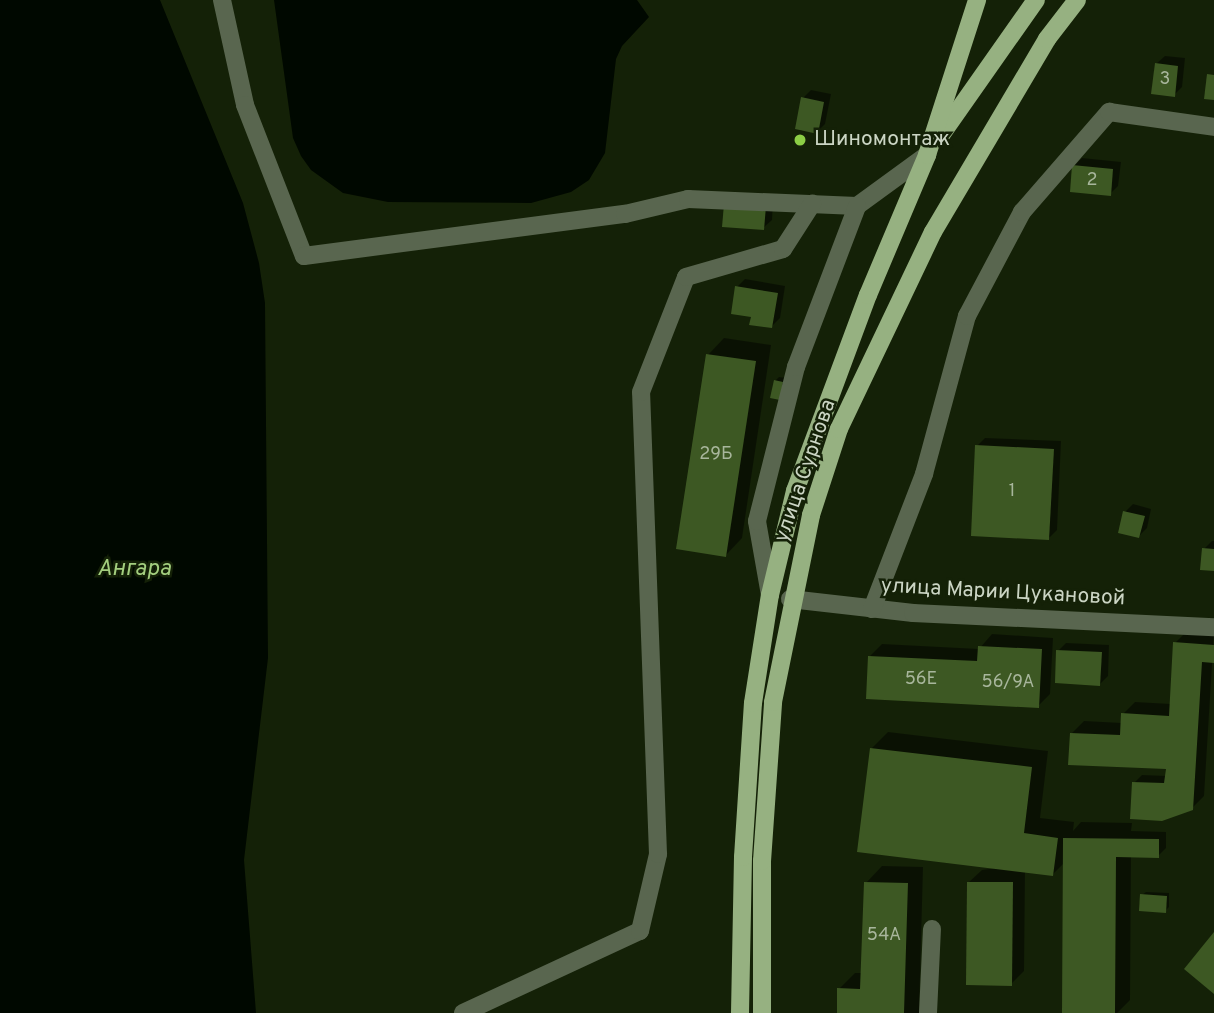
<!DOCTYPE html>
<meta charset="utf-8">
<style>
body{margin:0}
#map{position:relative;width:1214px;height:1013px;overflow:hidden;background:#142107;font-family:Overpass,sans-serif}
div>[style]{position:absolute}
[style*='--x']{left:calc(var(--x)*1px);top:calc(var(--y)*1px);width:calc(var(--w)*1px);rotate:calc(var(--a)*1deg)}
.water>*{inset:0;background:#000800}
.shadow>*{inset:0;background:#0007}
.building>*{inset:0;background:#3d5823}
.minor>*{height:18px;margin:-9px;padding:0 9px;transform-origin:9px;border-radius:9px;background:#59664f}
.major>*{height:18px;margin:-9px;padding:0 9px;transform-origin:9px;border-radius:9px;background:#96b181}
.dots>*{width:19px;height:19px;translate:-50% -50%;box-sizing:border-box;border:4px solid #142107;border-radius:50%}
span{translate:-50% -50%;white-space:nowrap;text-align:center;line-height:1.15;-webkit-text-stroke:5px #142107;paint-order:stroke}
.number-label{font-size:18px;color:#a8b69c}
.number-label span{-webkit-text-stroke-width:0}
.poi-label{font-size:21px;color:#cbd5c4}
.left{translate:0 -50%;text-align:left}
.street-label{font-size:21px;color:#cbd5c4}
.water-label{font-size:23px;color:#a3ce7e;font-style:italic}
</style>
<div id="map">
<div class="water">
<i style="clip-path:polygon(0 0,160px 0,243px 203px,259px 263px,265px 303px,268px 658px,244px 860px,256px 1013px,0 1013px)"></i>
<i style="clip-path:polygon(274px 0,637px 0,649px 17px,622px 46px,616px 59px,605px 153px,589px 180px,571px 192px,531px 203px,388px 202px,343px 193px,311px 170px,301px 156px,293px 138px)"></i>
</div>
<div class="shadow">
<i style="clip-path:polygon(1165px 56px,1185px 58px,1182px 87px,1174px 95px,1156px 64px)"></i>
<i style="clip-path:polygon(811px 90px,831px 94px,825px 124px,817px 132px,803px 98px)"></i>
<i style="clip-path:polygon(1082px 158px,1121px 162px,1118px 186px,1110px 194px,1074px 166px)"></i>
<i style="clip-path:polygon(773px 199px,772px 220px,763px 228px,724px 225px)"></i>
<i style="clip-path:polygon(745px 279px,785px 286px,780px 318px,772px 326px,753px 315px,737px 287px)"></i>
<i style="clip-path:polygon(724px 338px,771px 345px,742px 538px,726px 555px,708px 355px)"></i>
<i style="clip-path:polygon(779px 377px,786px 378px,783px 394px,775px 381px)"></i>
<i style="clip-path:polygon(985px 438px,1061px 441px,1057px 530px,1049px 538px,977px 446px)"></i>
<i style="clip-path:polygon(1133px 504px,1151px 509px,1147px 528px,1139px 536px,1125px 512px)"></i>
<i style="clip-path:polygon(1212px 541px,1214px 541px,1214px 569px,1204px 549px)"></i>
<i style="clip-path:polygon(1187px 631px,1214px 632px,1204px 796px,1192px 808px,1134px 783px,1142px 775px,1167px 776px,1168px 768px,1072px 733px,1084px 721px,1122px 723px,1123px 714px,1135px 702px,1171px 704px,1175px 643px)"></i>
<i style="clip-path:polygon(992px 634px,1053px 638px,1050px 694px,1038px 706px,870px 656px,882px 644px,979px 649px)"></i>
<i style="clip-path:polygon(1066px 643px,1109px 645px,1108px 676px,1100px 684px,1058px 651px)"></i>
<i style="clip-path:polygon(888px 732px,1048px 751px,1040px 818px,1074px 822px,1073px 831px,1081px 822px,1132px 823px,1131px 831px,1166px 832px,1166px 848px,1158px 856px,1131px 856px,1130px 1000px,1117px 1013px,1064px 1013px,1065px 862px,1053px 874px,1025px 871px,1024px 971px,1011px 984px,969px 882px,982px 870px,997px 868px,872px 748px)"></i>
<i style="clip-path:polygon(882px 866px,923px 867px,919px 1013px,838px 1013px,839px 989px,855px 973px,863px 973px,866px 883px)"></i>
<i style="clip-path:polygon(1146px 892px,1169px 893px,1169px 907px,1165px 911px,1142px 895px)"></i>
</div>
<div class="building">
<i style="clip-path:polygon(1155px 63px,1178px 66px,1175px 97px,1151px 94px)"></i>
<i style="clip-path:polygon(1207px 74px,1214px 75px,1214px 100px,1204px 99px)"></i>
<i style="clip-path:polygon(801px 97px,824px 102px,818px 134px,795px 129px)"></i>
<i style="clip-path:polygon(1072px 165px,1113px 169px,1111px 196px,1070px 192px)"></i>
<i style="clip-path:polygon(724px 204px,766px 206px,764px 230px,722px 227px)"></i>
<i style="clip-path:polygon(735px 286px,778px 293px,772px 328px,749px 325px,751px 317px,731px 314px)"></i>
<i style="clip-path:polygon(706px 354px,756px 361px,726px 557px,676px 549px)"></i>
<i style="clip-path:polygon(774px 380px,783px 382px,780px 400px,770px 398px)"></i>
<i style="clip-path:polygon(975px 445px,1054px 449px,1049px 540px,971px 536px)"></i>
<i style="clip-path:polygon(1123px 511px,1145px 516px,1139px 538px,1118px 533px)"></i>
<i style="clip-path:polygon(1202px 548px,1214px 549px,1214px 571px,1200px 570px)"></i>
<i style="clip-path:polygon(1173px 642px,1214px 645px,1214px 663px,1202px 662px,1193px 810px,1162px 821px,1130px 819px,1132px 782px,1164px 783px,1166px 769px,1068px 765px,1070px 733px,1120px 735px,1121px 713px,1169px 716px)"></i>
<i style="clip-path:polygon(978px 646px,1042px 649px,1039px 708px,866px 699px,868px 656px,977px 661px)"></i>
<i style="clip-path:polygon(1056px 650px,1102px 652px,1100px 686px,1055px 683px)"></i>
<i style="clip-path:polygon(870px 748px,1032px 767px,1024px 833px,1058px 838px,1053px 876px,857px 852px)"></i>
<i style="clip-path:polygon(1063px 838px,1159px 839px,1159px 858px,1116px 857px,1115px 1013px,1062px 1013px)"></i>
<i style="clip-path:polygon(864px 882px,908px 883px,904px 1013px,837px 1013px,837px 988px,860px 989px)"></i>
<i style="clip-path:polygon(967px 882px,1013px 882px,1012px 986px,966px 985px)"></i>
<i style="clip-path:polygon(1140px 894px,1167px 896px,1166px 913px,1139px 911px)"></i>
<i style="clip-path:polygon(1214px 932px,1214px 994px,1184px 969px)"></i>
</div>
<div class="minor">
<i style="--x:222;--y:0;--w:107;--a:77.6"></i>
<i style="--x:245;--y:105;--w:162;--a:68.7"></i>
<i style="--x:304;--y:256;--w:324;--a:-7.5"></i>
<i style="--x:625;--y:214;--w:65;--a:-13.4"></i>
<i style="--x:688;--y:199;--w:169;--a:2.4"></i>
<i style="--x:857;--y:206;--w:87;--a:-36.1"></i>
<i style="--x:770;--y:595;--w:75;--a:-100"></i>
<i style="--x:757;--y:521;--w:159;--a:-75.8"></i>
<i style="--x:796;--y:367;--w:172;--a:-69.2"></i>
<i style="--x:790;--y:599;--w:124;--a:6.5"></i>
<i style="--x:913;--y:613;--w:301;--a:2.7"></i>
<i style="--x:872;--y:609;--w:145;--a:-68.9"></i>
<i style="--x:924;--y:474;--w:164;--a:-74.8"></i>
<i style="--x:967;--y:316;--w:118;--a:-62.1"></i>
<i style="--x:1022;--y:212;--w:133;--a:-49"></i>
<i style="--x:1109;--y:112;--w:106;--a:8.1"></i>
<i style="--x:463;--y:1013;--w:195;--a:-24.9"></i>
<i style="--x:640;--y:931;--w:79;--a:-76.8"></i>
<i style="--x:658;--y:854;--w:462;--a:-92.1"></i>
<i style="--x:641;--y:392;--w:123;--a:-68.6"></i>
<i style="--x:686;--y:277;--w:101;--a:-16.1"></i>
<i style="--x:783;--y:249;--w:54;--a:-57.2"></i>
<i style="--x:928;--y:1013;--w:84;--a:-87.3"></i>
</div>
<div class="major">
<i style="--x:941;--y:135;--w:165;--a:-54.9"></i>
<i style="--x:740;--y:1013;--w:156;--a:-88.9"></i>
<i style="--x:743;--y:857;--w:154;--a:-86.3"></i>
<i style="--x:753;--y:703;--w:109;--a:-81.1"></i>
<i style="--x:770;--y:595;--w:107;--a:-76.5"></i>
<i style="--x:795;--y:491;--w:209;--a:-69.6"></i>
<i style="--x:868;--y:295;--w:152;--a:-67.1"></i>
<i style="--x:927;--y:155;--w:163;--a:-72.1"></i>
<i style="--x:762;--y:1013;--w:152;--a:-90"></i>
<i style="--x:762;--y:861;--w:159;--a:-86"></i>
<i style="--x:773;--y:702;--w:191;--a:-78.5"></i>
<i style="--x:811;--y:515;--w:90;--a:-72"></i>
<i style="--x:839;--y:429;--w:218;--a:-64.5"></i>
<i style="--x:933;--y:232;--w:224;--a:-59.4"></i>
<i style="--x:1047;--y:39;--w:49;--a:-52.4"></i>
</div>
<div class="dots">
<i style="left:800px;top:140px;background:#8cce45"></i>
</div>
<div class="number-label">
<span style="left:1165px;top:80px">3</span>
<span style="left:1092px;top:181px">2</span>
<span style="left:716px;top:455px">29Б</span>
<span style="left:1012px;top:492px">1</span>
<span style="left:921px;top:680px">56Е</span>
<span style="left:1008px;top:683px">56/9А</span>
<span style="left:884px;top:936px">54А</span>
</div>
<div class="poi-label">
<span class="left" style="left:814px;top:140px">Шиномонтаж</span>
</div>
<div class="street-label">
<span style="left:806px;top:471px;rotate:-71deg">улица Сурнова</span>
<span style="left:1003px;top:593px;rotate:3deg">улица Марии Цукановой</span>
</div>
<div class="water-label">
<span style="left:134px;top:570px">Ангара</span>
</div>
</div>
